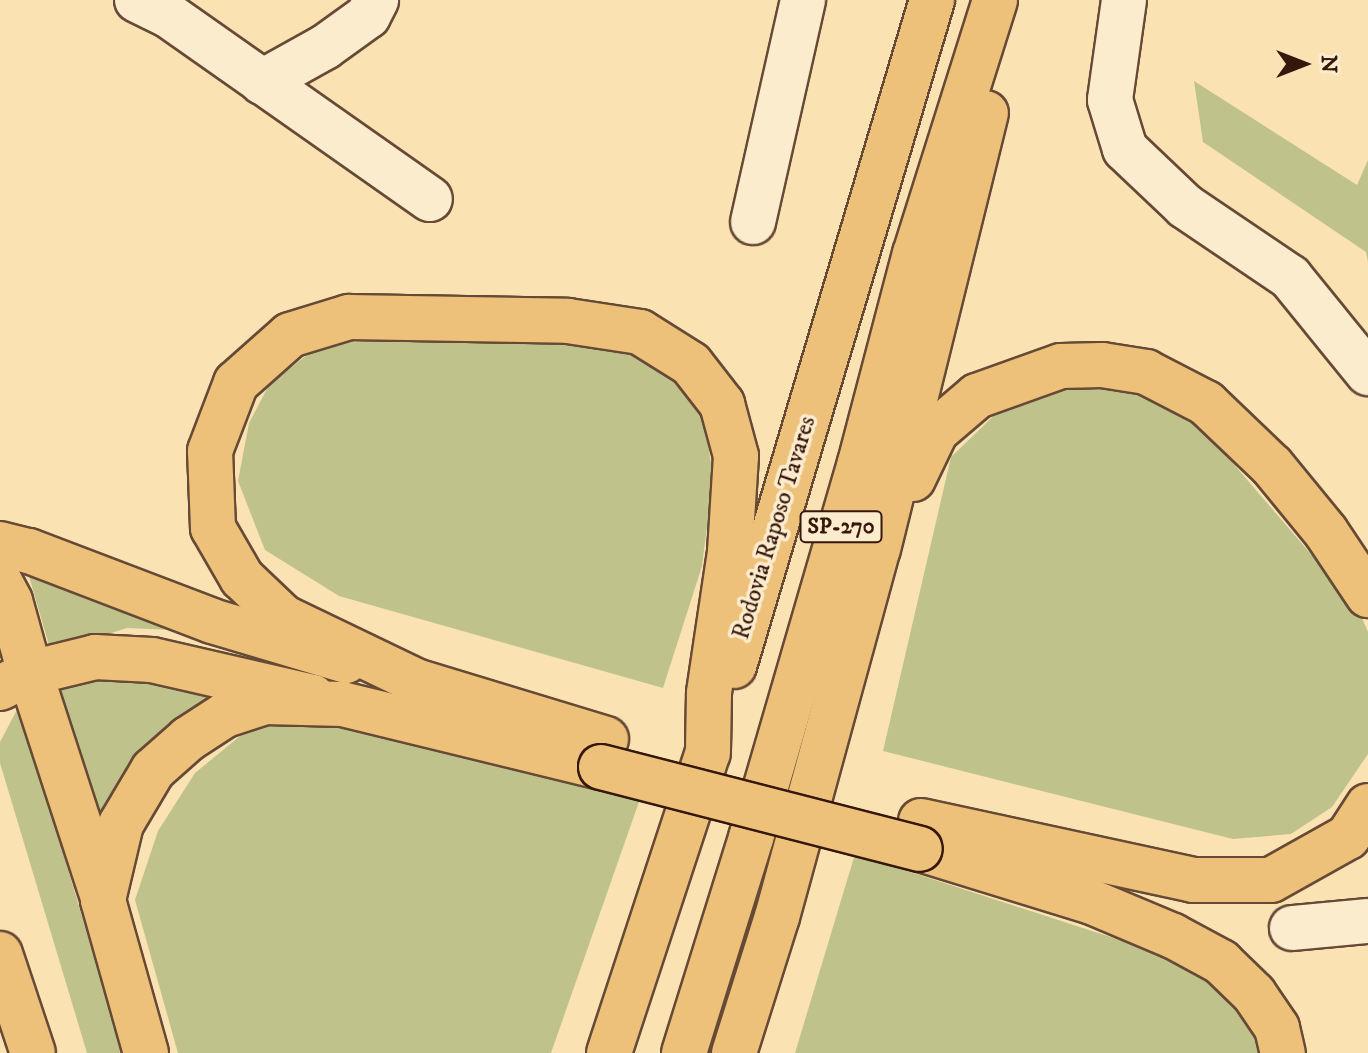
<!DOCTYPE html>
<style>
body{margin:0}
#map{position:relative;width:1368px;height:1053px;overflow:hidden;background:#fae2b3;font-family:"IM FELL DW Pica",serif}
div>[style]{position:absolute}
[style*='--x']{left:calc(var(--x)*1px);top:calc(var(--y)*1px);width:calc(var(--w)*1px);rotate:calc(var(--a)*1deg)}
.green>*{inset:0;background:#bfc38b}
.roads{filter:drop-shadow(2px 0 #664a36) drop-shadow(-2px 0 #664a36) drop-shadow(0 2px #664a36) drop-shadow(0 -2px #664a36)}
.minor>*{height:44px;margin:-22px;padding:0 22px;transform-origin:22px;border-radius:22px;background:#fcecce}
.major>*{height:44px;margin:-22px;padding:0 22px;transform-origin:22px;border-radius:22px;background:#edc17a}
.highway>*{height:44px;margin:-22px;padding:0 22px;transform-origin:22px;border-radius:22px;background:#edc17a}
.bridges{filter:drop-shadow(2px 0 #35170c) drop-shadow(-2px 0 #35170c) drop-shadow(0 2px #35170c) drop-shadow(0 -2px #35170c)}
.highway-bridge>*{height:44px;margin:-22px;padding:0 22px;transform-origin:22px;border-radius:22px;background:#edc17a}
span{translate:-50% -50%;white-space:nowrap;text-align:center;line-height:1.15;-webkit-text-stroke:7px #fcecce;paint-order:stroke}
.shield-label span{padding:2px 6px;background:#fcecce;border:2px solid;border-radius:6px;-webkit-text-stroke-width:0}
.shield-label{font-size:22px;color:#35170c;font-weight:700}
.street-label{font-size:24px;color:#35170c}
.north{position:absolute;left:1264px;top:24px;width:80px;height:80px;-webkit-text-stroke:6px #fcecce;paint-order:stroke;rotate:90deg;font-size:22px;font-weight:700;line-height:32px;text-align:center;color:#35170c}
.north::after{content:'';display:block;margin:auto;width:28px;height:36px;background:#35170c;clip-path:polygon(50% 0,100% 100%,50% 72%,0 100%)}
</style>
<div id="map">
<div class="green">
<i style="clip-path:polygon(1194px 81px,1357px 185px,1368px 160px,1368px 262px,1366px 252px,1203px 142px)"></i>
<i style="clip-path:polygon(359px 335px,630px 346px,674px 371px,704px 414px,713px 479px,702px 566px,663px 688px,339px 596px,265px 550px,238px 481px,249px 423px,269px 385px,307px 355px)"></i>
<i style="clip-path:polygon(1117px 381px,1183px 405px,1358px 609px,1368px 632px,1368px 754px,1332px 807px,1291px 834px,1233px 839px,883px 751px,951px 457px,1004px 406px,1050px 390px)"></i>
<i style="clip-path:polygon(26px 566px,195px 631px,127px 628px,51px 652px)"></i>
<i style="clip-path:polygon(82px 673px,256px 694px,100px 837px,55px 690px)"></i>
<i style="clip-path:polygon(19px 706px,123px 1053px,87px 1053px,0 763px,0 742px)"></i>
<i style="clip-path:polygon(282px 720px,342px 721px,640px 799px,551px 1053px,178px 1053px,135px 900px,158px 831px,195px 773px,251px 727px)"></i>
<i style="clip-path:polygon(855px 854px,1221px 973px,1275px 1053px,795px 1053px)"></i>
</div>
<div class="roads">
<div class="minor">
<i style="--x:137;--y:0;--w:34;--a:26"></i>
<i style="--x:168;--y:15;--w:320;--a:35.1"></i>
<i style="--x:1124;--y:0;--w:101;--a:98"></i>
<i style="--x:1110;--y:100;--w:51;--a:73"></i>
<i style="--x:1125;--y:149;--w:83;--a:43.5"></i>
<i style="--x:1185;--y:206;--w:127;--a:34.1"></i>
<i style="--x:1290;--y:277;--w:124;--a:50.9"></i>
<i style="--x:262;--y:82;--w:72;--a:-29.1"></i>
<i style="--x:325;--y:47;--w:53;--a:-35.8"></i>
<i style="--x:368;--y:16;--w:18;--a:-63"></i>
<i style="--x:753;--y:222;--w:228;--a:-77.3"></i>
<i style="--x:1292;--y:928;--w:76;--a:-5.3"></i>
</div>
<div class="major">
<i style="--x:0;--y:544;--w:30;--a:14"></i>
<i style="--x:29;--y:551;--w:196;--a:20.9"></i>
<i style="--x:212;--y:621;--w:140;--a:16.6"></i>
<i style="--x:0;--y:582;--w:21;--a:62"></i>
<i style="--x:10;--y:601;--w:75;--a:74.5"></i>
<i style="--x:0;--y:688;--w:34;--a:-27"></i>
<i style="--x:30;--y:673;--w:67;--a:-13.8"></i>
<i style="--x:95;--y:657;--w:57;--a:3"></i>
<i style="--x:152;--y:660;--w:165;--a:12.9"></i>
<i style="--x:0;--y:954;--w:104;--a:71.6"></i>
</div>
<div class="highway">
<i style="--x:913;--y:479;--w:53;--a:-64.4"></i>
<i style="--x:936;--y:431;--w:54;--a:-40.5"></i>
<i style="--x:977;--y:396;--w:89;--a:-19.7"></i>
<i style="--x:1061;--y:366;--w:41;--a:-1.4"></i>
<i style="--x:1102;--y:365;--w:45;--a:9"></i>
<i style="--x:1146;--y:372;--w:68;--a:27.3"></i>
<i style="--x:1206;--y:403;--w:91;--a:43.7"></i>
<i style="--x:1272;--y:466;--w:85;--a:50.7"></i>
<i style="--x:1326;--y:532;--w:76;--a:56.3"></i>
<i style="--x:734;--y:666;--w:695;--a:-73.44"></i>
<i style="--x:30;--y:673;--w:237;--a:72"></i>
<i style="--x:606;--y:739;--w:196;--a:-163.1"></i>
<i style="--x:418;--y:682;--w:150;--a:-154.3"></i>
<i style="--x:283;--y:617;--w:57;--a:-136.4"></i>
<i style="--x:242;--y:578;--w:58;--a:-120.1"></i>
<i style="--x:213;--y:528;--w:77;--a:-92.2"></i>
<i style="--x:210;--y:451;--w:73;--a:-69.1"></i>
<i style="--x:236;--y:383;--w:72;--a:-41.6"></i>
<i style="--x:290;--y:335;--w:62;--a:-17"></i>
<i style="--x:349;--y:317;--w:219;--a:1"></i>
<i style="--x:568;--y:321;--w:73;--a:8.7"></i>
<i style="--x:640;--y:332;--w:60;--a:32.1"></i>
<i style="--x:691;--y:364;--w:51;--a:52.2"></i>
<i style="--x:722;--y:404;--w:54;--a:74.9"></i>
<i style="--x:736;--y:456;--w:96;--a:93.6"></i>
<i style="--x:730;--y:552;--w:143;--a:98.5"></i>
<i style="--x:709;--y:693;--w:60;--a:91"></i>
<i style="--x:921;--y:821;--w:278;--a:12.2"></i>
<i style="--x:1193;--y:880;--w:78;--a:0"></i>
<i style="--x:1271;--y:880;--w:88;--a:-29.2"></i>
<i style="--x:1348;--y:837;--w:37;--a:-57"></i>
<i style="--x:920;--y:849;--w:180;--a:17.1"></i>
<i style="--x:1092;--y:902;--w:88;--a:22.8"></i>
<i style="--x:1173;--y:936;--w:55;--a:28.4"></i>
<i style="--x:1221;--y:962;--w:46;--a:44.1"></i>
<i style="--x:1254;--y:994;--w:41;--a:55.9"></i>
<i style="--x:1277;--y:1028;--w:26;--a:77"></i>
<i style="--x:146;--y:1053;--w:159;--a:-105.7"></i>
<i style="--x:103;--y:900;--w:78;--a:-76.7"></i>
<i style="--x:121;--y:824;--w:63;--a:-59.3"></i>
<i style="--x:153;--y:770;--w:47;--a:-41.5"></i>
<i style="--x:188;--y:739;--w:44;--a:-33"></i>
<i style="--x:225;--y:715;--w:42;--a:-18"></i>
<i style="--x:265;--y:702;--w:77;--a:1.5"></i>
<i style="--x:342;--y:704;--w:267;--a:13.7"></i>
<i style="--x:609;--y:1053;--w:314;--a:-71.8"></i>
<i style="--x:684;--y:1053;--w:225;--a:-72.7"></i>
<i style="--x:751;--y:838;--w:391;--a:-73.8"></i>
<i style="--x:860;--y:463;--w:216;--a:-75.3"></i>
<i style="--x:915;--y:254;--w:266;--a:-72.5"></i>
<i style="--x:734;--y:1053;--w:143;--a:-72.5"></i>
<i style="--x:777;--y:917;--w:382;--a:-74.7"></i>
<i style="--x:878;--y:549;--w:449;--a:-76.1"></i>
</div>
</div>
<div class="bridges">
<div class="highway-bridge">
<i style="--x:601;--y:767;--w:329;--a:14.4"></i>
</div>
</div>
<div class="shield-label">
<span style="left:841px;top:527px">SP-270</span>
</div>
<div class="street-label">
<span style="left:775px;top:528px;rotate:-73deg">Rodovia Raposo Tavares</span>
</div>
<div class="north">N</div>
</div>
